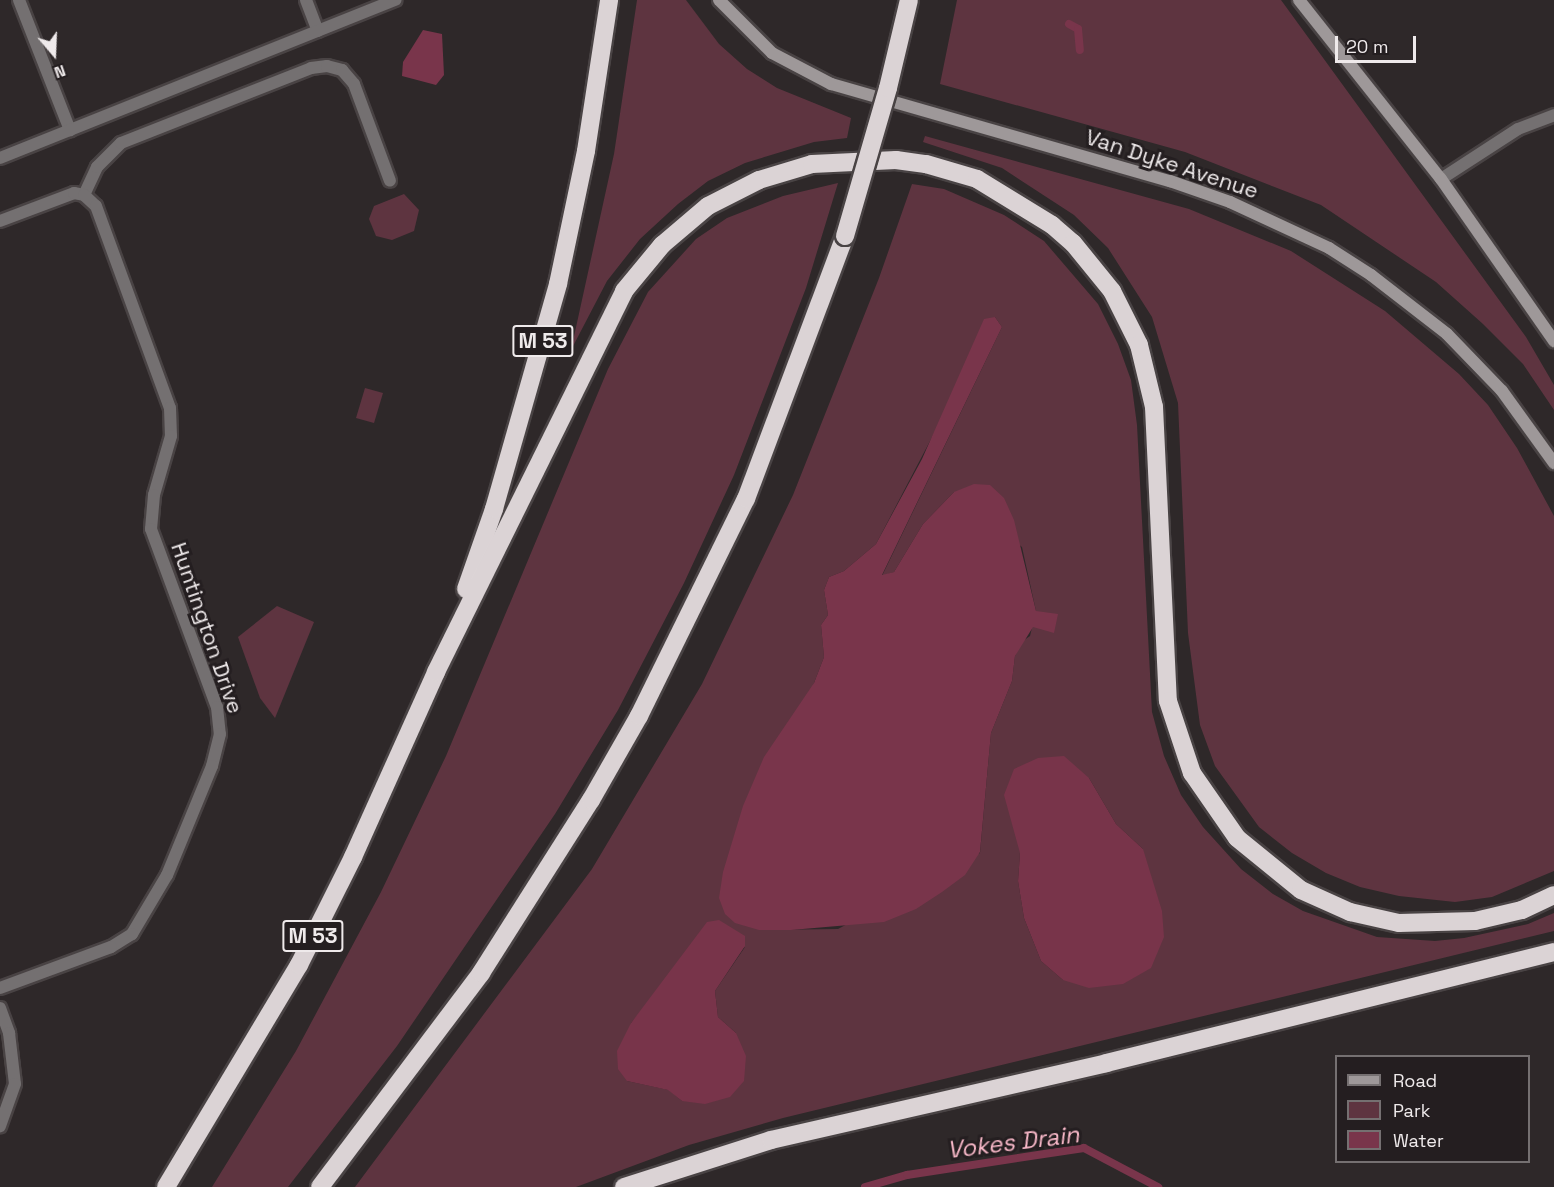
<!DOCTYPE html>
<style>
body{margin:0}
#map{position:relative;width:1554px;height:1187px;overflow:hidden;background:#2e2829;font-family:"Space Grotesk",sans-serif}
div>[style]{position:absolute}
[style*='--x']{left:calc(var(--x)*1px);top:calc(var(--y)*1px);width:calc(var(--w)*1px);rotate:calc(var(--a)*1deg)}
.green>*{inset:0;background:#5e3440}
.forest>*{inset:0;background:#78344a}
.water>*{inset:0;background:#79354b}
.stream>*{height:8px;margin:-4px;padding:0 4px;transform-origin:4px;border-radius:4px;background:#79354b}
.roads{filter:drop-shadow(2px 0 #494344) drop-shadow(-2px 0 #494344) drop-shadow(0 2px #494344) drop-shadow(0 -2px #494344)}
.lane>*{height:12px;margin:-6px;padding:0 6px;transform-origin:6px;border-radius:6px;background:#747071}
.street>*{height:12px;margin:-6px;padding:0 6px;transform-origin:6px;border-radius:6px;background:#747071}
.secondary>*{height:12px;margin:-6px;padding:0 6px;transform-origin:6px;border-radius:6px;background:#9e9899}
.highway>*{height:18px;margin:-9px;padding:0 9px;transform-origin:9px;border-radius:9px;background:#dbd3d5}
.bridges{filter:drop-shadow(2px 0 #494344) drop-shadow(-2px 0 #494344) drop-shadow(0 2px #494344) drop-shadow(0 -2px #494344)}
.highway-bridge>*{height:18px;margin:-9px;padding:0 9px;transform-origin:9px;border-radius:9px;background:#dbd3d5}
span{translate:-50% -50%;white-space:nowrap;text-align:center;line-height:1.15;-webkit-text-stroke:6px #241e20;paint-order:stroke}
.shield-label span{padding:2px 4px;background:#241e20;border:2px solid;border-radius:4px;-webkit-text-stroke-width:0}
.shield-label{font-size:21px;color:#efeaeb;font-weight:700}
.street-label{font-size:22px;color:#efeaeb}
.water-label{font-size:24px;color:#f8b8c8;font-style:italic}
.legend{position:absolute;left:1335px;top:1055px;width:195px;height:108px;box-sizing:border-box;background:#241e20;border:2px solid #757071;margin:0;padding:8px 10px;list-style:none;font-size:18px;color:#efeaeb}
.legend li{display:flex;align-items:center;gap:12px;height:30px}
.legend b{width:30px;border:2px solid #757071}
.north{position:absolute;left:24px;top:24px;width:60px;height:60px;-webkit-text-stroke:4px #241e20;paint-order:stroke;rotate:161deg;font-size:16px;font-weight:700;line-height:24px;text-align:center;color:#efeaeb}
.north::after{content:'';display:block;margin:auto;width:21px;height:27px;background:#efeaeb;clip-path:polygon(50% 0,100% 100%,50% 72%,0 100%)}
.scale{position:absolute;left:1335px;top:36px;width:81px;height:27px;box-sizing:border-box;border:3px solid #efeaeb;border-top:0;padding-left:8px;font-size:18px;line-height:21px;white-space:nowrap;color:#efeaeb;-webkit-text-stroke:4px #241e20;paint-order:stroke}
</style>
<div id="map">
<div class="green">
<i style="clip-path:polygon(637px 0,686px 0,719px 44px,747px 69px,777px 88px,851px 118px,847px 138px,814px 142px,745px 163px,708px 181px,678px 204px,640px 239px,607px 281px,571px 350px,614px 154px)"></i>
<i style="clip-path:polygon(957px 0,1281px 0,1526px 337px,1554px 385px,1554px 410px,1523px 364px,1483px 324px,1436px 282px,1321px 205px,1185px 152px,940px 84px)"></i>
<i style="clip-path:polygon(925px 136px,1189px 209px,1291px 251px,1385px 311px,1459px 374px,1488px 405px,1517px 448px,1554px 516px,1554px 871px,1492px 897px,1455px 902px,1399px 896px,1360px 887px,1326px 873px,1292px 853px,1259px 827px,1215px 766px,1200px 725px,1188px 633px,1178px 403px,1152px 317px,1108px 248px,1074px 215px,1002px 168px,923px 142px)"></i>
<i style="clip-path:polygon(838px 183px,806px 288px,734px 475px,684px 583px,618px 710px,555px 814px,397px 1046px,288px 1187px,212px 1187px,296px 1051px,381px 892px,446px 756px,608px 369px,648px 292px,696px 239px,727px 218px,783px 196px)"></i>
<i style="clip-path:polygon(evenodd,912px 184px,944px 189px,1004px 215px,1044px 241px,1098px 304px,1118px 344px,1131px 380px,1137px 425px,1152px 712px,1164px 756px,1181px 795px,1203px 827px,1241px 869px,1273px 894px,1303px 911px,1377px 937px,1435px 941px,1464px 938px,1528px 924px,1554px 913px,1554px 931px,783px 1118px,689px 1145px,576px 1187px,355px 1187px,592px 869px,702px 684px,793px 495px,879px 278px,912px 184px,995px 317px,1002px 327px,882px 576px,894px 572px,923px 524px,954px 492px,1022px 547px,1036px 611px,1030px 636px,1020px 643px,1015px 656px,1012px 681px,991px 733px,980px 853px,838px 929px,759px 930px,814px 683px,824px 657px,821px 625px,828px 615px,824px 590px,829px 577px,844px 571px,876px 544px,995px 317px,912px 184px,1089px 778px,1116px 824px,1143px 849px,1063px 980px,1041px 961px,1024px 918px,1018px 881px,1020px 853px,1089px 778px,912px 184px,745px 947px,715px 991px,718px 1017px,736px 1033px,682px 1101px,669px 1090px,627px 1081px,631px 1023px,653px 997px,745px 947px)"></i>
<i style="clip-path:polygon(404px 194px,419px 210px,414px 231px,392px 240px,376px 236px,369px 219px,374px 206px)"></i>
<i style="clip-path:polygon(365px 388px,383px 393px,374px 423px,356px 418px)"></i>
<i style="clip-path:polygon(277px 606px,314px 622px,275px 718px,260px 698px,238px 637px)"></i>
</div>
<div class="forest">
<i style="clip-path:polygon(1064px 756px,1089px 778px,1116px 824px,1143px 849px,1162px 911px,1164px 937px,1151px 968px,1123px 984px,1089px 988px,1063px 980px,1041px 961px,1024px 918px,1018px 881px,1020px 853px,1004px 795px,1014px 769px,1038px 758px)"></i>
<i style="clip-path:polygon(719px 920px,745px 936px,745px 946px,715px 991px,718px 1017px,736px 1033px,746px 1056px,744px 1081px,730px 1097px,705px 1104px,682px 1101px,668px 1090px,627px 1081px,618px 1069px,617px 1051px,631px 1023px,707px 922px)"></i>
</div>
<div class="water">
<i style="clip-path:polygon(423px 30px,442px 34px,444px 75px,436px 85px,402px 76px,403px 62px)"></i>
<i style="clip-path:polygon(995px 317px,1002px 327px,882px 575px,894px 572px,923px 524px,954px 492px,974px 484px,990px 485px,1004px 498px,1014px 520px,1036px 611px,1058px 614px,1054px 633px,1033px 627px,1015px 656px,1012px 681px,991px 733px,980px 852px,965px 875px,942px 892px,916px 909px,884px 922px,791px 930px,759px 930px,735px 923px,725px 914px,719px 898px,723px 872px,743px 806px,764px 757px,814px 683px,824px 657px,821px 625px,828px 615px,824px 590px,829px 577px,844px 571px,876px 544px,922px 459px,984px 319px)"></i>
</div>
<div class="stream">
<i style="--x:1069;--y:24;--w:10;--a:29"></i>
<i style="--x:1078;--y:29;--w:21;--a:85"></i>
<i style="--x:865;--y:1187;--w:44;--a:-15.9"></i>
<i style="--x:907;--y:1175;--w:179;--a:-8.7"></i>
<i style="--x:1084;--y:1148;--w:84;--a:27.8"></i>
</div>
<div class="roads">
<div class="lane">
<i style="--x:1441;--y:179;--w:92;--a:-33"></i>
<i style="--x:1518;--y:129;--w:39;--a:-21"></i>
<i style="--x:84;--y:195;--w:31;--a:-65"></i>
<i style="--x:97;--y:167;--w:34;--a:-45"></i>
<i style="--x:121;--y:143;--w:204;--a:-21.5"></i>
<i style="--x:311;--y:68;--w:16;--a:-7"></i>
<i style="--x:327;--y:66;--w:16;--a:15"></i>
<i style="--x:342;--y:70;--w:18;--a:49"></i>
<i style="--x:354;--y:84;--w:103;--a:69.6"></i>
</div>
<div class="street">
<i style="--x:19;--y:0;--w:140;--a:68.6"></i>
<i style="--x:306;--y:0;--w:33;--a:69"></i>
<i style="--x:0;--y:158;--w:426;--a:-21.8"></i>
<i style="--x:0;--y:221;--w:79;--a:-20.7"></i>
<i style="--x:74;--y:193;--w:10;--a:11"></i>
<i style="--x:84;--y:195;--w:16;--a:43"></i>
<i style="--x:96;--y:206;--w:215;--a:69.9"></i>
<i style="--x:170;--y:408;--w:28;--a:88"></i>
<i style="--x:171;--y:436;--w:61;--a:106.1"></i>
<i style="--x:154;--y:495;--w:34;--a:95"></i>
<i style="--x:151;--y:529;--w:190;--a:69.7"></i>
<i style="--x:217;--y:707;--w:27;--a:84"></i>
<i style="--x:220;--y:734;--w:33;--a:104"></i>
<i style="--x:212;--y:766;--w:118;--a:112.4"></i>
<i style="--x:167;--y:875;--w:69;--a:120.7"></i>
<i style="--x:132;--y:934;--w:25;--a:148"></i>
<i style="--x:111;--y:947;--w:118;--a:159.7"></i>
<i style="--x:0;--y:1008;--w:27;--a:70"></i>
<i style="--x:9;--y:1033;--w:51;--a:83.3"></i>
<i style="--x:15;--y:1084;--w:45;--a:109.7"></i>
</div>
<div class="secondary">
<i style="--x:719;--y:0;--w:75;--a:45"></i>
<i style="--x:772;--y:53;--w:67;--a:27.7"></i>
<i style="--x:831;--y:84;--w:353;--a:16"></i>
<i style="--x:1170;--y:181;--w:64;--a:19.3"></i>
<i style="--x:1230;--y:202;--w:109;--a:24.9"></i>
<i style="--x:1329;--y:248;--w:50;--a:32.7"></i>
<i style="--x:1371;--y:275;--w:96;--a:37.8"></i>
<i style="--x:1447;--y:334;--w:79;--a:46"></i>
<i style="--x:1502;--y:391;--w:89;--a:54.2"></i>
<i style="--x:1299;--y:0;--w:228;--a:51.6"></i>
<i style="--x:1441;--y:179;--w:198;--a:55.1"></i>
</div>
<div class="highway">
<i style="--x:466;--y:589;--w:85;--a:-70.7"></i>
<i style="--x:494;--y:509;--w:234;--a:-74.1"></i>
<i style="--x:558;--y:284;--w:136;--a:-78.1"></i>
<i style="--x:586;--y:151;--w:153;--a:-81.3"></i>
<i style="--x:166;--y:1187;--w:259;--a:-59.1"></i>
<i style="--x:299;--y:965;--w:121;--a:-63.4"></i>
<i style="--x:353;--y:857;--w:203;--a:-65.8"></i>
<i style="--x:436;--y:672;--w:425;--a:-63.7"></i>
<i style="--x:624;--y:291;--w:60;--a:-50.4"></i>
<i style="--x:662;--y:245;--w:60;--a:-40.3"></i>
<i style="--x:708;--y:206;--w:57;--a:-27"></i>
<i style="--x:759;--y:180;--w:55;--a:-16.8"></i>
<i style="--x:812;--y:164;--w:84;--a:-2.7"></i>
<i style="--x:896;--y:160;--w:30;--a:8"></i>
<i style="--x:926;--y:164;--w:53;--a:16.4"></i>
<i style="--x:977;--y:179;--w:88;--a:31.5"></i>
<i style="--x:1052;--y:225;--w:28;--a:41"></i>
<i style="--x:1073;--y:243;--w:62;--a:50.9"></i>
<i style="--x:1112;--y:291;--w:60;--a:63.4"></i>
<i style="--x:1139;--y:345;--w:64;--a:76.4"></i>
<i style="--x:1154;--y:407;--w:294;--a:87.3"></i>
<i style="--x:1168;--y:701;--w:76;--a:71.6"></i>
<i style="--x:1192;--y:773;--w:79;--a:55.3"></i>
<i style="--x:1237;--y:838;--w:82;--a:39.1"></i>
<i style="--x:1301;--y:890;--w:54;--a:24.2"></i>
<i style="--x:1350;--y:912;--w:50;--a:12.7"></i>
<i style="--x:1399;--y:923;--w:76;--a:-1.5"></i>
<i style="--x:1475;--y:921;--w:48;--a:-13.2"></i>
<i style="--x:1522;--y:910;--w:35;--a:-25"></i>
<i style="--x:320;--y:1187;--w:268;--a:-53"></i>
<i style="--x:481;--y:973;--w:205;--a:-57.6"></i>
<i style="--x:591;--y:800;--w:97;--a:-60.3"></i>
<i style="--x:639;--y:716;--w:242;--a:-63.8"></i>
<i style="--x:746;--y:499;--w:281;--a:-69.4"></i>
<i style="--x:624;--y:1187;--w:154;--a:-17.7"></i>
<i style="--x:771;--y:1140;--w:344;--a:-12.9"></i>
<i style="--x:1106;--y:1063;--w:462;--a:-13.9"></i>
</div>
</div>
<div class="bridges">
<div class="highway-bridge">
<i style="--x:845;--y:236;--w:154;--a:-73.8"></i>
<i style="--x:888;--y:88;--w:90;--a:-76.6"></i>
</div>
</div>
<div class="shield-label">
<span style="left:543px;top:341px">M 53</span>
<span style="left:313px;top:936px">M 53</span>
</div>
<div class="street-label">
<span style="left:1172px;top:164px;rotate:18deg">Van Dyke Avenue</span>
<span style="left:207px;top:628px;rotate:71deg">Huntington Drive</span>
</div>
<div class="water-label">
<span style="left:1013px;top:1142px;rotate:-7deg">Vokes Drain</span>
</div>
<ul class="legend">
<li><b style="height:8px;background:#9e9899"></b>Road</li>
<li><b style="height:16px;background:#5e3440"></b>Park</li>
<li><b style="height:16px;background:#79354b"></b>Water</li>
</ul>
<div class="north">N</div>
<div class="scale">20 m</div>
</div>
